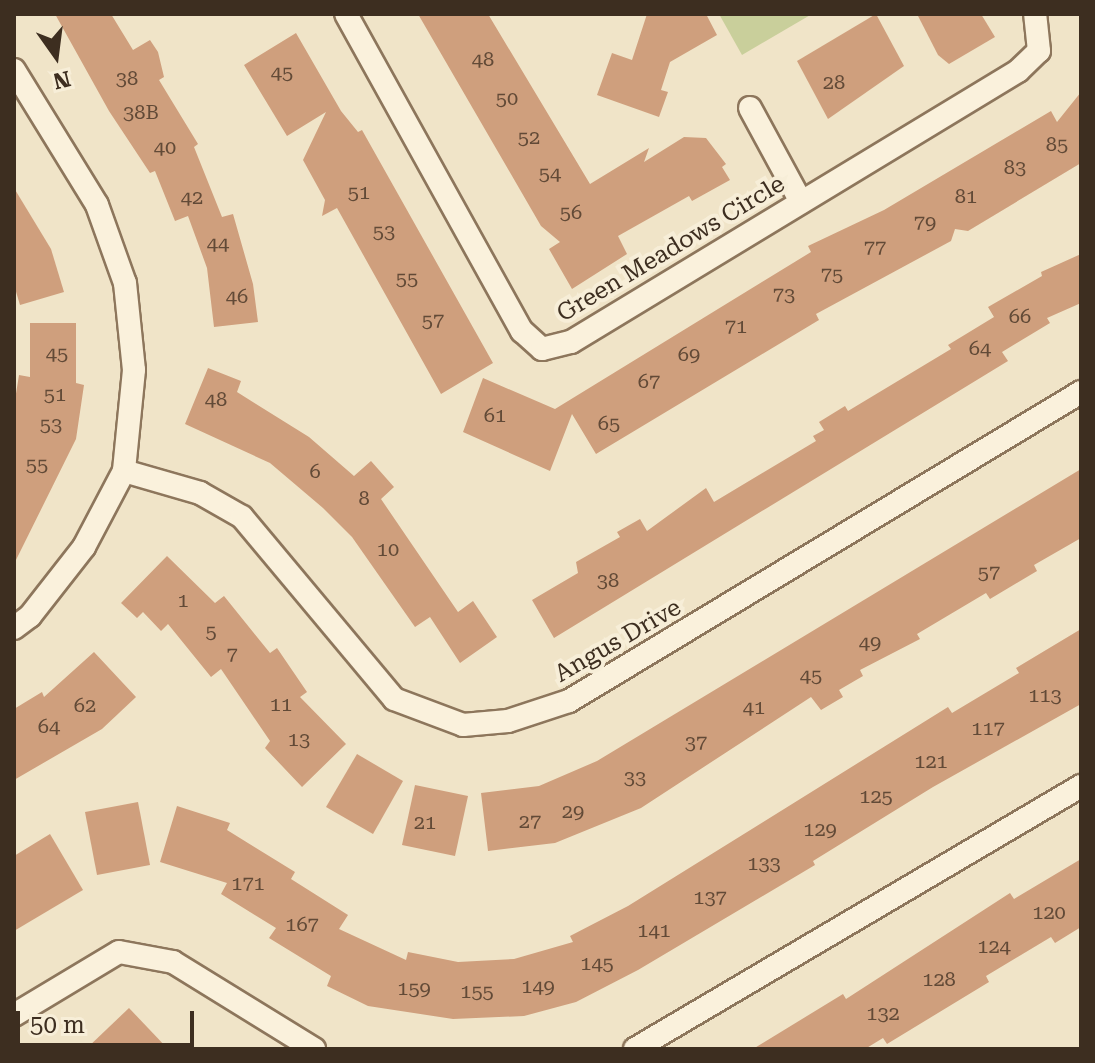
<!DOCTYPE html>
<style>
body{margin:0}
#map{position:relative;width:1095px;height:1063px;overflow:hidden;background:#f0e4c8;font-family:"Roboto Serif",serif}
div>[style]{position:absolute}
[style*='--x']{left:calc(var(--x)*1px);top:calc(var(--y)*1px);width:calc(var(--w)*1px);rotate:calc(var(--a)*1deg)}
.green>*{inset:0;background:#c9cf9b}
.building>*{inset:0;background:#cf9f7d}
.roads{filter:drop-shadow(2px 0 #8d765c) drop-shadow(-2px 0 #8d765c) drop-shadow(0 2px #8d765c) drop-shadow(0 -2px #8d765c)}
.minor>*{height:22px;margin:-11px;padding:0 11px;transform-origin:11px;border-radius:11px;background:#faf1dc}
span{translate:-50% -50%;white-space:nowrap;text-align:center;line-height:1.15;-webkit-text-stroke:8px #f7eed8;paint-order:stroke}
.number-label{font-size:20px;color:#624a37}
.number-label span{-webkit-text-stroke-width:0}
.street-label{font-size:24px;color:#3d2e20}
.frame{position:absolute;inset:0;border:16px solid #3d2e20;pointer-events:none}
.north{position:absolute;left:16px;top:16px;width:80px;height:80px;-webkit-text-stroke:6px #f7eed8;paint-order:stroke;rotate:166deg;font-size:22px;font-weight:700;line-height:32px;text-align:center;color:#3d2e20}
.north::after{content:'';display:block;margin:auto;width:28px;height:36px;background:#3d2e20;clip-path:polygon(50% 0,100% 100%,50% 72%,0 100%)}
.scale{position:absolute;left:16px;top:1011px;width:178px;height:36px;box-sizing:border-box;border:4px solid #3d2e20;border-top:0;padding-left:10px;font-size:24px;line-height:28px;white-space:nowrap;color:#3d2e20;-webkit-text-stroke:6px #f7eed8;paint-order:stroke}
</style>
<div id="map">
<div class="green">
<i style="clip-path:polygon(719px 14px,812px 14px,742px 55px)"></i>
</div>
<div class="building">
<i style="clip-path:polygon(55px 14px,111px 14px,133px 50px,150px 40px,158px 52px,164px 77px,159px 80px,198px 144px,194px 147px,222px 217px,233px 214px,253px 284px,258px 322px,214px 327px,207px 268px,188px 216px,175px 221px,155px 171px,150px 173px,109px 111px)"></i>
<i style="clip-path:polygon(418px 14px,488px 14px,590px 184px,649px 148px,644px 162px,684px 137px,706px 138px,726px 164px,722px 167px,730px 180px,692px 201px,689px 196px,618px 236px,627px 254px,572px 289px,549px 249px,560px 242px,541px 226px)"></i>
<i style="clip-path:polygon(647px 14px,706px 14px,717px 35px,670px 62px,661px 90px,668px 92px,659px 117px,597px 95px,612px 53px,632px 60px)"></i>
<i style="clip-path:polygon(876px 14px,904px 66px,828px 119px,797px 61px)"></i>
<i style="clip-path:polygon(917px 14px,981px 14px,995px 37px,949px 64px,938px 55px)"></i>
<i style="clip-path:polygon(296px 33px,341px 111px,358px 132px,362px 130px,493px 363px,441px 394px,337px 208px,322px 216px,325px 200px,303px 160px,326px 112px,287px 136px,244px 65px)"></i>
<i style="clip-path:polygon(1081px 92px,1081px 163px,968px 231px,955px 229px,951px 241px,816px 314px,819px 320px,596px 454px,572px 414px,550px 471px,463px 432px,483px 378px,555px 409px,811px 252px,808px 246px,884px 210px,1051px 111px,1057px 122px)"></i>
<i style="clip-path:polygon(14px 188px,51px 249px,64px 292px,20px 305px,14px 285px)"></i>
<i style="clip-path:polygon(1081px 254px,1081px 303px,1047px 318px,1050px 323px,1002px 352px,1008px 361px,554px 638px,532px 600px,578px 573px,576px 562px,620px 537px,617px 532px,640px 519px,647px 531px,706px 488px,714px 502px,816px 441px,813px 436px,824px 430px,819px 422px,845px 406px,848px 411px,951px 349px,948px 345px,994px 317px,988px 307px,1042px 276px,1041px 272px)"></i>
<i style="clip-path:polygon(30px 323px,76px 323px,76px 383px,84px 385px,76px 439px,14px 564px,14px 406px,19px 375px,30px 377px)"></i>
<i style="clip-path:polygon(208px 368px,241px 381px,237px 392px,309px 437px,354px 476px,371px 461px,394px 487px,381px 499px,458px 612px,473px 601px,497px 637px,460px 663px,430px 617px,415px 627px,352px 537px,323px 508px,270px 463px,185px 424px)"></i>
<i style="clip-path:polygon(1081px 469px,1081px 538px,1034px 565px,1037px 571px,990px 599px,986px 593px,917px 634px,920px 639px,860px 670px,863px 676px,839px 690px,843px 697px,821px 710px,811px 697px,641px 808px,555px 843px,488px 851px,481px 793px,539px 786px,597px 761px)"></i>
<i style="clip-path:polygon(167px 556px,215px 603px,224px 596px,270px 653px,277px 648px,307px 692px,300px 697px,346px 744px,302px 787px,265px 748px,270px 741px,221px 669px,211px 677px,168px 624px,161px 631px,143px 612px,137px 618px,121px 603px)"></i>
<i style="clip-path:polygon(1081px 629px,1081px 704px,933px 787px,813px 861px,815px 865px,638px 970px,576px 1002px,524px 1016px,453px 1019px,368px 1006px,327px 986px,331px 976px,269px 938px,276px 928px,221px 894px,227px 883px,160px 862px,177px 806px,230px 823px,227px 830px,295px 872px,291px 879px,348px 915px,339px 929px,406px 960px,408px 952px,458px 962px,514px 959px,573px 942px,570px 936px,628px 906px,948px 707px,952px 713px,1019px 673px,1016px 668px)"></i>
<i style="clip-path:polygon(94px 652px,136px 697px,102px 729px,14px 780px,14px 709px,42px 692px,44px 697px)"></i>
<i style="clip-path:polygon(357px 754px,403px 781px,373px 834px,326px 807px)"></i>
<i style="clip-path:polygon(415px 785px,468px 796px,455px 856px,402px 845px)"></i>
<i style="clip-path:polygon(138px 802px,150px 865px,97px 875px,85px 812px)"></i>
<i style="clip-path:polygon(50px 834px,83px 890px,14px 931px,14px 856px)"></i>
<i style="clip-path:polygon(1081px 859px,1081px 927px,1055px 943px,1051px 937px,986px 976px,989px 982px,887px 1044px,883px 1038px,865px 1049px,753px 1049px,843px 994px,846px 999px,1010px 893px,1014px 899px)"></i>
<i style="clip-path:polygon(129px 1008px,168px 1049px,86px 1049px)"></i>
</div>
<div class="roads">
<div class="minor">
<i style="--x:346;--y:14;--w:363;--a:61"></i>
<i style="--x:522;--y:331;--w:27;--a:42"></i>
<i style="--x:542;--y:349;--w:30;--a:-14"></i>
<i style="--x:571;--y:342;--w:523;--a:-31.23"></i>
<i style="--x:1018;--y:71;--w:29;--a:-44"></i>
<i style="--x:1039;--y:51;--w:37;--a:-96"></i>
<i style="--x:14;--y:70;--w:158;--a:58.4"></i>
<i style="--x:97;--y:205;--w:83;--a:70.3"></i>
<i style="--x:125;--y:283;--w:87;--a:84.1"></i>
<i style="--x:134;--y:370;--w:101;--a:95.7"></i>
<i style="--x:124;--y:471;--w:86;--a:117.8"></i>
<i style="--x:84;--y:547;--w:88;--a:128"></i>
<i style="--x:30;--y:616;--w:20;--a:143"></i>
<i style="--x:750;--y:108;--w:107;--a:61.5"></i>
<i style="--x:124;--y:471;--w:79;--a:16.1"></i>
<i style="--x:200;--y:493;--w:48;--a:29.7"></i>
<i style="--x:242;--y:517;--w:237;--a:50.1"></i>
<i style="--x:394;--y:699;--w:74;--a:20.6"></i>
<i style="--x:463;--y:725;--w:45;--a:-5.1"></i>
<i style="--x:508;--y:721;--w:64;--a:-18.2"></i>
<i style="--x:569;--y:701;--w:598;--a:-31.11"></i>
<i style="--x:14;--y:1015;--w:122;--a:-31"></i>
<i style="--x:119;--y:952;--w:55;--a:10.5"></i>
<i style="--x:173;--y:962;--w:166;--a:31.7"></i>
<i style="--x:635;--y:1049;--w:518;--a:-30.53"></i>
</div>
</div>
<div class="number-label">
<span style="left:483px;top:59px">48</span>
<span style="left:282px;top:72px">45</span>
<span style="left:127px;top:78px">38</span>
<span style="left:834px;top:82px">28</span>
<span style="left:507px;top:98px">50</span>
<span style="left:141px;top:112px">38B</span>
<span style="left:529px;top:137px">52</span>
<span style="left:1057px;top:144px">85</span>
<span style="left:165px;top:147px">40</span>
<span style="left:1015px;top:167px">83</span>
<span style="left:550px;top:173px">54</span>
<span style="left:359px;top:192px">51</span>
<span style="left:966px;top:196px">81</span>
<span style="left:192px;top:197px">42</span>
<span style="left:571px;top:212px">56</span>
<span style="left:925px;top:222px">79</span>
<span style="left:384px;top:231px">53</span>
<span style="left:218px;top:243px">44</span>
<span style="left:875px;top:247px">77</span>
<span style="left:832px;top:274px">75</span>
<span style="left:407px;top:278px">55</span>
<span style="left:784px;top:294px">73</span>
<span style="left:237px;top:296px">46</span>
<span style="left:1020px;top:316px">66</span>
<span style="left:433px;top:320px">57</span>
<span style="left:736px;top:326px">71</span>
<span style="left:980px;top:348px">64</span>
<span style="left:57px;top:353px">45</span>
<span style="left:689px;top:354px">69</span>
<span style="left:649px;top:381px">67</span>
<span style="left:55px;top:394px">51</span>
<span style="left:216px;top:399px">48</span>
<span style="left:495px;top:415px">61</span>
<span style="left:609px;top:423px">65</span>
<span style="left:51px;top:424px">53</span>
<span style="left:37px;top:464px">55</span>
<span style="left:315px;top:471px">6</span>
<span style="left:364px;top:498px">8</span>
<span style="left:388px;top:549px">10</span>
<span style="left:989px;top:572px">57</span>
<span style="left:608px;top:580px">38</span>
<span style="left:183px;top:600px">1</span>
<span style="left:211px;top:631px">5</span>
<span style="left:870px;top:642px">49</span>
<span style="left:232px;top:654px">7</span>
<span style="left:811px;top:675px">45</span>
<span style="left:1045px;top:695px">113</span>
<span style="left:281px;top:704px">11</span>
<span style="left:85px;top:705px">62</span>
<span style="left:754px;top:707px">41</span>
<span style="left:49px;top:726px">64</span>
<span style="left:988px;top:728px">117</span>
<span style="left:299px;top:739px">13</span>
<span style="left:696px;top:742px">37</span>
<span style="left:931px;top:761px">121</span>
<span style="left:635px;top:777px">33</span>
<span style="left:876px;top:796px">125</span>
<span style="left:573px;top:811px">29</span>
<span style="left:530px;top:821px">27</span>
<span style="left:425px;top:822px">21</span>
<span style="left:820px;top:829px">129</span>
<span style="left:764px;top:863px">133</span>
<span style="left:248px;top:883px">171</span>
<span style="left:710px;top:897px">137</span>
<span style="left:1049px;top:912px">120</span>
<span style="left:302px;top:924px">167</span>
<span style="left:654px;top:930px">141</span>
<span style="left:994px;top:946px">124</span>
<span style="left:597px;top:963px">145</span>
<span style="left:939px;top:979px">128</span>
<span style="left:538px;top:986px">149</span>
<span style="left:414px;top:988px">159</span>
<span style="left:477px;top:991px">155</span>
<span style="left:883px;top:1013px">132</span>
</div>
<div class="street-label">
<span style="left:671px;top:249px;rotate:-31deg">Green Meadows Circle</span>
<span style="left:618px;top:641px;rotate:-30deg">Angus Drive</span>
</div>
<div class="frame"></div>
<div class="north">N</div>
<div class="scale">50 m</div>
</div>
